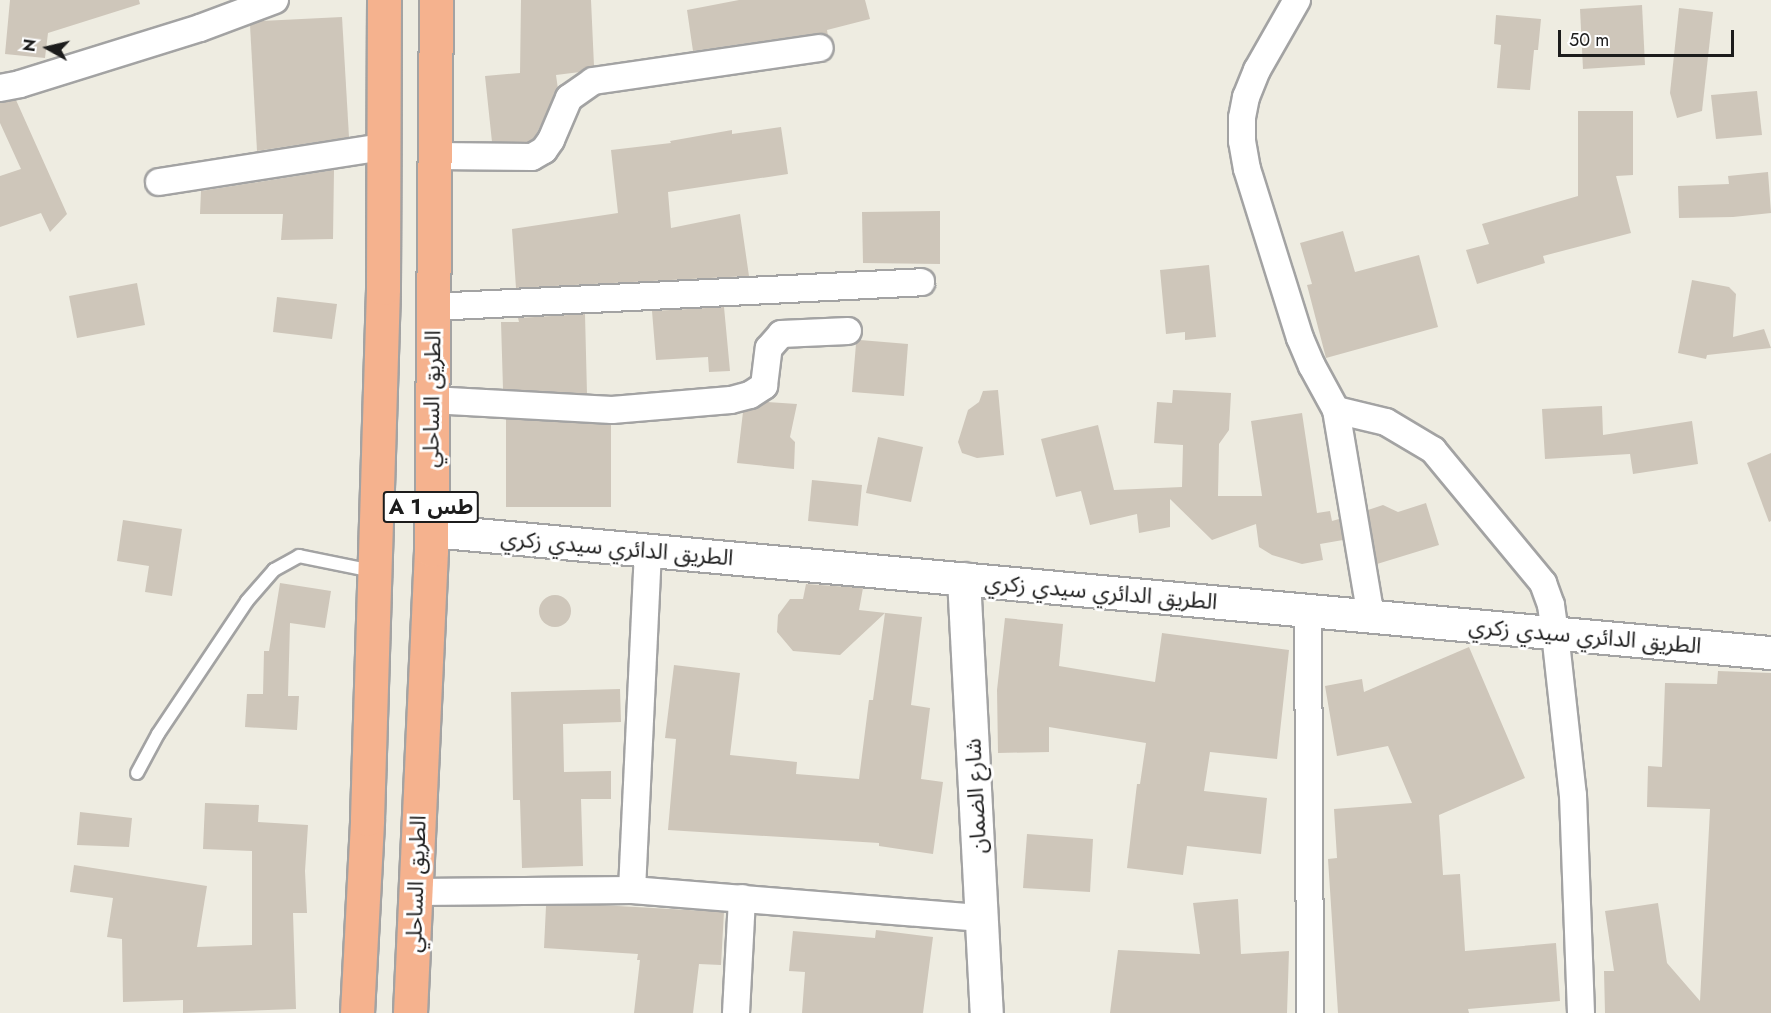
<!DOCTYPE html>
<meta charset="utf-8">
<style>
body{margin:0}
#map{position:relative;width:1771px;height:1013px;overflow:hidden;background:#eeece1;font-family:Jost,"Noto Sans Arabic",sans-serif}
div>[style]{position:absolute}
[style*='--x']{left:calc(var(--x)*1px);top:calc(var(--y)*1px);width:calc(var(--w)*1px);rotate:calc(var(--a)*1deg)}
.building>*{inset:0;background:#cec6ba}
.round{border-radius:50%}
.roads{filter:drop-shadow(2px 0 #a3a3a3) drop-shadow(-2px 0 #a3a3a3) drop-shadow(0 2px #a3a3a3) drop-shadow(0 -2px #a3a3a3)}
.service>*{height:12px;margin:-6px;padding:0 6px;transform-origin:6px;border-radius:6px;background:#fff}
.minor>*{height:26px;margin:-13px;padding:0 13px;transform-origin:13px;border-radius:13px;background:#fff}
.tertiary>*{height:32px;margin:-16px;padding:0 16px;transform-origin:16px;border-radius:16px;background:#fff}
.trunk>*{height:33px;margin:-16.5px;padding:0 16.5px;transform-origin:16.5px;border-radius:16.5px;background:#f5b28e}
span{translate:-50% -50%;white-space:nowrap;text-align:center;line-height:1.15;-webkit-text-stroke:6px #fff;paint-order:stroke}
.shield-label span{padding:2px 4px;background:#fff;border:2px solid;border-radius:4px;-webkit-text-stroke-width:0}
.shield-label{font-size:21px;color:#1c1c1c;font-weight:700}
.street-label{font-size:22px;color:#1c1c1c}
.north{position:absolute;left:18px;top:18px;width:60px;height:60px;-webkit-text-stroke:4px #fff;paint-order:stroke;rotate:278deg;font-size:16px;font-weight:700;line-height:24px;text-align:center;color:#1c1c1c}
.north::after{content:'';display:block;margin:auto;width:21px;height:27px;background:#1c1c1c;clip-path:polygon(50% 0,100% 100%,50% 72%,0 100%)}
.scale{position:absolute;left:1558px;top:30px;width:176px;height:27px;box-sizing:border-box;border:3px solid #1c1c1c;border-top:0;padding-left:8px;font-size:18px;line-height:21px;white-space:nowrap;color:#1c1c1c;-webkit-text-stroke:4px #fff;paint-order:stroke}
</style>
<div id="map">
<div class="building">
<i style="clip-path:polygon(10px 0,139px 0,140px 4px,48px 33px,45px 58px,5px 54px)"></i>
<i style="clip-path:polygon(521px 0,591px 0,594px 66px,580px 72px,556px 75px,558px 89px,534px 139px,528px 142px,492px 142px,485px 76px,520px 73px)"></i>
<i style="clip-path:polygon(739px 0,865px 0,870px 19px,827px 30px,828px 36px,818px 33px,693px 51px,687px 10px)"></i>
<i style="clip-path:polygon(1642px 5px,1645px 65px,1583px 69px,1580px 9px)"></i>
<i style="clip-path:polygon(1679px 8px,1713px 12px,1702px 111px,1677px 118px,1670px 93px)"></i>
<i style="clip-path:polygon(1496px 15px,1541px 19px,1538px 50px,1534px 50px,1530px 90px,1497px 88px,1501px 45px,1494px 44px)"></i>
<i style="clip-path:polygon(342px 17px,349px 137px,257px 151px,250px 25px,261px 21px)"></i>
<i style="clip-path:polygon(1757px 91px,1762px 135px,1716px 139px,1711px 95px)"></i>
<i style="clip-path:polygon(16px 100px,67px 214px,50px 232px,41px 213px,0 227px,0 176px,21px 169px,0 123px,0 103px)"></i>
<i style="clip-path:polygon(1578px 111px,1633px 111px,1633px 175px,1616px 176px,1631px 233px,1543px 256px,1545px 263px,1477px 284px,1466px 250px,1489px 244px,1482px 224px,1578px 196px)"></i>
<i style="clip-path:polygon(781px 127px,788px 174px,668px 192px,671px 228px,740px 214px,749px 276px,516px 288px,512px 229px,618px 213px,611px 150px,671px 143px,670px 141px,732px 130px,732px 134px)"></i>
<i style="clip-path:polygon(334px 170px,333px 239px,281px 240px,283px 214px,200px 214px,201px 191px)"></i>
<i style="clip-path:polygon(1768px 172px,1771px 213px,1733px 217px,1679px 218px,1678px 186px,1729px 184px,1728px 176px)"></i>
<i style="clip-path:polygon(940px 211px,940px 264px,863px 263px,862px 212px)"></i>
<i style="clip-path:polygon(1343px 231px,1355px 272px,1419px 255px,1438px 327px,1326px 358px,1307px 285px,1312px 284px,1300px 243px)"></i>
<i style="clip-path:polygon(1209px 265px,1216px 337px,1185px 340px,1185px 332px,1166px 334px,1160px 270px)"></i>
<i style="clip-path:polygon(1692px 280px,1729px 287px,1736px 294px,1733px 337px,1764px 329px,1771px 348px,1707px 355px,1706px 359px,1678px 353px)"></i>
<i style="clip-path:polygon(137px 283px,145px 325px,77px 338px,69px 296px)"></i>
<i style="clip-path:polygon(277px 297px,337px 304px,332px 339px,273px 332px)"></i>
<i style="clip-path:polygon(724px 307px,730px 371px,709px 372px,708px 357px,656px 360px,652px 311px)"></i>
<i style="clip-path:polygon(585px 314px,587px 394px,503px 389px,501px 322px,519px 322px,518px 318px)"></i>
<i style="clip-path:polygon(860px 340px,908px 344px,904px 396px,852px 392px,856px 344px)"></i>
<i style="clip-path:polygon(998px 390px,1004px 455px,977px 458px,962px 453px,958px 442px,968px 410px,979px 402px,983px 391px)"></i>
<i style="clip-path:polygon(1173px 390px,1231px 393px,1229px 430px,1219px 444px,1218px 496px,1262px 496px,1251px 421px,1302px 413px,1317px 513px,1330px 511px,1332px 521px,1339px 519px,1343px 540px,1320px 544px,1323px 560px,1302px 564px,1272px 555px,1259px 547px,1256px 524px,1212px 540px,1170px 499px,1170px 527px,1139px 533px,1137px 514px,1090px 525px,1081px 491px,1056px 497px,1041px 439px,1098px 425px,1114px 490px,1182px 487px,1183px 445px,1154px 443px,1157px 402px,1172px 403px)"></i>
<i style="clip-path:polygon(767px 402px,797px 404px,790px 437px,795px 442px,794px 469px,737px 463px,743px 412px)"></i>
<i style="clip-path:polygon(1602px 406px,1603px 435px,1692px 421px,1698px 464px,1633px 474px,1630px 454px,1545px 459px,1542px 409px)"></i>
<i style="clip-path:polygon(506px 419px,611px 425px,611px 507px,506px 507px)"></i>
<i style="clip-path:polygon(878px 437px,923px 447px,911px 502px,866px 493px)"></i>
<i style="clip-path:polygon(1771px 453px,1771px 521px,1769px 522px,1747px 463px)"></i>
<i style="clip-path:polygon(812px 480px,862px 485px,858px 526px,808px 521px)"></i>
<i style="clip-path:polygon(1426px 503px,1439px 545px,1377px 564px,1368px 510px,1383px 505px,1398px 512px)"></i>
<i style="clip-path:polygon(123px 520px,182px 529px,172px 596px,145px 592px,149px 566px,117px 561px)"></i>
<i style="clip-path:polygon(280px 583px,331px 591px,325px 628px,290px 623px,288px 696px,299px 696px,297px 730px,245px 727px,247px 694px,263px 694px,264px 651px,269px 651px)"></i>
<i style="clip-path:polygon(806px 584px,863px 588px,859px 610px,922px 617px,911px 705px,930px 708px,921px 779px,943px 782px,933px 854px,879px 846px,879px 843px,668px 830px,676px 739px,665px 738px,674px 665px,740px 673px,730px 755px,797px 762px,796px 774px,859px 779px,869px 700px,873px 700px,885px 613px,840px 655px,793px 651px,777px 632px,778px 615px,790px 599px,803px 599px)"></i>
<i class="round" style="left:539px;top:595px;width:32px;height:32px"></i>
<i style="clip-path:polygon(1005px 618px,1063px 624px,1059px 666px,1155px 682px,1162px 633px,1289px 650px,1277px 759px,1210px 752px,1204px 791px,1267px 798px,1261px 854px,1187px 846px,1183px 875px,1127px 868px,1137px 784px,1140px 784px,1146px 743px,1049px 727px,1049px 752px,998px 753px,997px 690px)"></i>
<i style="clip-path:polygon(1469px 647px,1525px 778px,1439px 815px,1443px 875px,1460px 874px,1465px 951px,1556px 943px,1560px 1001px,1468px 1009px,1469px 1013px,1338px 1013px,1328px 859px,1337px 858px,1334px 809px,1412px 803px,1388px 746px,1337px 756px,1325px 686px,1362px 679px,1364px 692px)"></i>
<i style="clip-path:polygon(1718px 671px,1771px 673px,1771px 1013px,1605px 1013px,1604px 971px,1614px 971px,1605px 911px,1658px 903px,1667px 963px,1700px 1001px,1710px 809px,1647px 807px,1648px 766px,1662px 767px,1665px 683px,1717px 684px)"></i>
<i style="clip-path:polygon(620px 689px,621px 722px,563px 724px,564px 772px,611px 771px,611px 799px,581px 799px,583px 866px,522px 868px,520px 800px,513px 800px,511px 692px)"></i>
<i style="clip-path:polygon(205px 803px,259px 805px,258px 822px,308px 825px,305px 871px,307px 913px,293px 913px,296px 1009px,183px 1013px,183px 1000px,123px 1002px,122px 939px,107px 937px,113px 898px,70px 892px,74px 865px,207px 886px,197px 947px,252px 945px,252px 851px,203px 849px)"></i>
<i style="clip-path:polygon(80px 812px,132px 818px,129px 847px,77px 845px)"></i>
<i style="clip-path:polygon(1027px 834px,1093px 839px,1090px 892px,1023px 888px)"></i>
<i style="clip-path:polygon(1238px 899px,1241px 954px,1289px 951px,1287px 1013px,1110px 1013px,1118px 950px,1200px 954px,1193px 903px)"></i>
<i style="clip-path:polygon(600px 905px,724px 912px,721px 965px,699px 964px,693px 1013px,634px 1013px,640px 960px,637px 960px,638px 954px,544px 948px,546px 906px)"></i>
<i style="clip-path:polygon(876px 930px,933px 937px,923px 1013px,802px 1013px,805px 972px,789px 971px,793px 931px,875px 938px)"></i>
</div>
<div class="roads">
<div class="service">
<i style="--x:137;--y:773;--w:44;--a:-61.7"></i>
<i style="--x:158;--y:734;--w:160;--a:-56.2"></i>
<i style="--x:247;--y:601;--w:41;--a:-48.9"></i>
<i style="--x:274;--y:570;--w:29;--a:-29"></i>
<i style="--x:299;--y:556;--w:76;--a:11.5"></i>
</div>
<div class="minor">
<i style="--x:1297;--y:0;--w:81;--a:119.7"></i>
<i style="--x:1257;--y:70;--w:29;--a:112"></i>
<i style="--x:1246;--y:97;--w:21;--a:101"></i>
<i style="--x:1242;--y:118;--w:23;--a:90"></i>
<i style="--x:1242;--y:141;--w:28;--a:80"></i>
<i style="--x:1247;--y:169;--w:177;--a:72.6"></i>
<i style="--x:1300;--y:338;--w:30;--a:67"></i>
<i style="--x:1312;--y:366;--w:50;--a:61.4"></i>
<i style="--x:1336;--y:410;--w:51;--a:13.5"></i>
<i style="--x:1386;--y:422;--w:55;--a:30.8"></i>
<i style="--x:1433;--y:450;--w:173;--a:50.4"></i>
<i style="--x:1543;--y:583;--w:23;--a:70"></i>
<i style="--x:1551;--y:605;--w:28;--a:82"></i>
<i style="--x:1555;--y:633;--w:163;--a:83.7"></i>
<i style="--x:1573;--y:795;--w:218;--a:87.9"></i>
<i style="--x:0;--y:88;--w:20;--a:-11"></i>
<i style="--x:20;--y:84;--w:189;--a:-17.3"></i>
<i style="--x:200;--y:28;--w:80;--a:-20.5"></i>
<i style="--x:436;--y:156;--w:96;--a:0.6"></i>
<i style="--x:532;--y:157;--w:14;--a:-30"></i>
<i style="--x:544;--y:150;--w:12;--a:-55"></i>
<i style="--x:551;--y:140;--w:46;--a:-66.8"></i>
<i style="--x:569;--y:98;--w:29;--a:-35"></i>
<i style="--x:593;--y:81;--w:229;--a:-8.3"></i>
<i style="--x:159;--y:182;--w:227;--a:-8.9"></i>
<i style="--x:433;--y:307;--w:489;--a:-2.9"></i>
<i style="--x:431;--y:400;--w:181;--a:3.2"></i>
<i style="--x:612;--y:410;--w:119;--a:-4.8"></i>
<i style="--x:731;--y:400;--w:20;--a:-15"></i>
<i style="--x:750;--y:395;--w:17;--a:-33"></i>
<i style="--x:764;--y:386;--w:38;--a:-83"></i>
<i style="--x:769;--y:348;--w:18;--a:-49"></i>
<i style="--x:781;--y:334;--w:67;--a:-2.6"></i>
<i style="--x:1336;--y:410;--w:210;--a:80.4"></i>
<i style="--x:1308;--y:611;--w:402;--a:89.7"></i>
<i style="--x:632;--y:890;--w:340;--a:-87.3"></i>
<i style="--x:416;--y:892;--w:216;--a:-0.5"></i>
<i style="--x:632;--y:890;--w:351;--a:4.6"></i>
<i style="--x:736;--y:1013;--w:115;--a:-87"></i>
</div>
<div class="tertiary">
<i style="--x:432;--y:531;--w:1345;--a:5.21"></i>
<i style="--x:964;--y:579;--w:435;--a:87"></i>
</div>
<div class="trunk">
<i style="--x:357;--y:1013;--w:194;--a:-87"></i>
<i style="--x:367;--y:819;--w:531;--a:-88.27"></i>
<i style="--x:383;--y:288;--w:288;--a:-89.8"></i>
<i style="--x:410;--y:1013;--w:463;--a:-87.4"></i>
<i style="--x:431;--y:550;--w:550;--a:-89.48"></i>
</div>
</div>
<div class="shield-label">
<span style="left:431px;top:507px">A 1 طس</span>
</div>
<div class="street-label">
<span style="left:432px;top:399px;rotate:-89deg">الطريق الساحلي</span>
<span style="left:617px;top:548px;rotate:5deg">الطريق الدائري سيدي زكري</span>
<span style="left:1101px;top:592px;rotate:5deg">الطريق الدائري سيدي زكري</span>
<span style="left:1585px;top:636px;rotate:5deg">الطريق الدائري سيدي زكري</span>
<span style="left:976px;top:796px;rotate:-93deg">شارع الضمان</span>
<span style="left:416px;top:884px;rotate:-88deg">الطريق الساحلي</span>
</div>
<div class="north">N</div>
<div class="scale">50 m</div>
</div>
